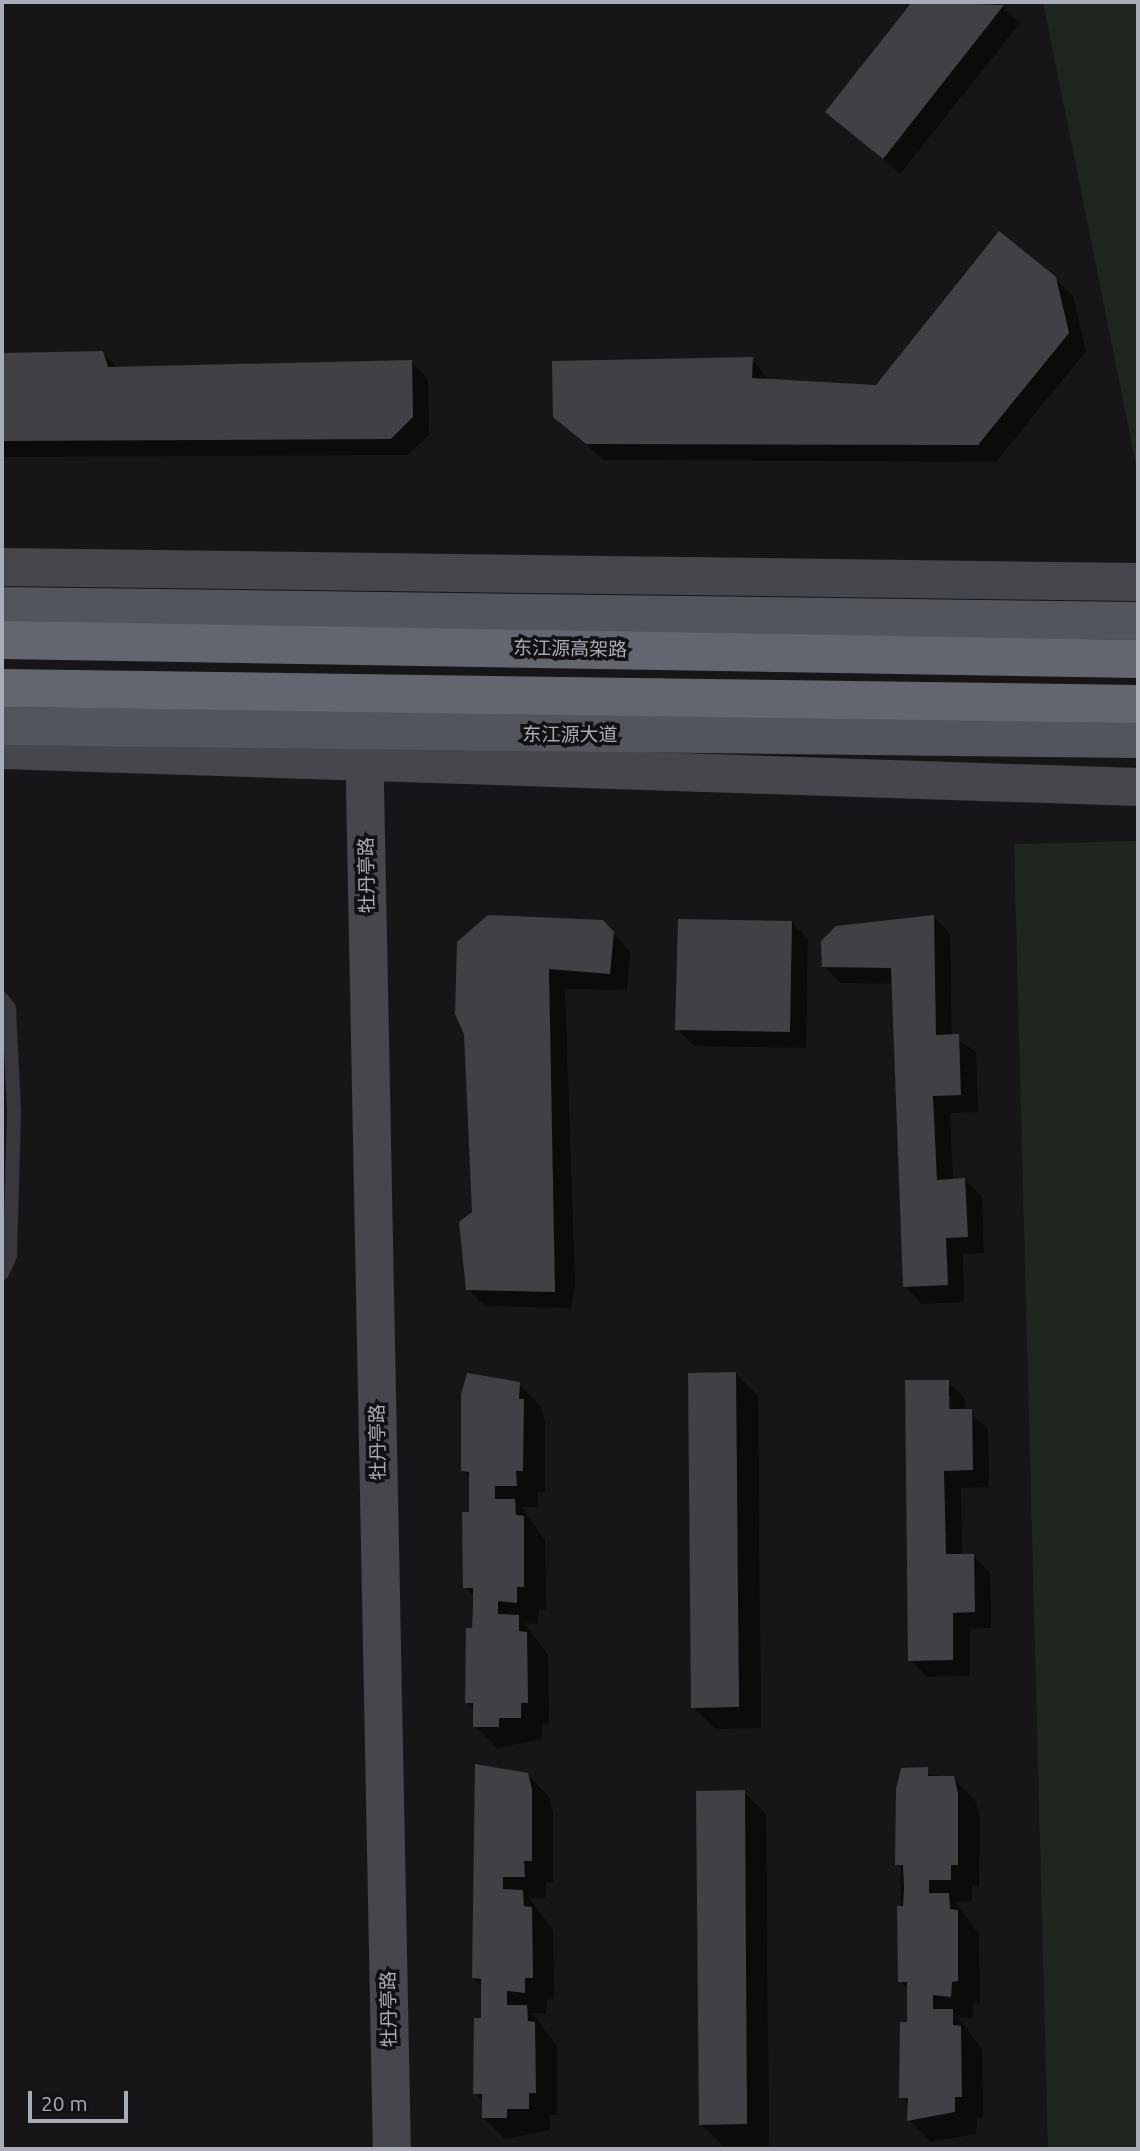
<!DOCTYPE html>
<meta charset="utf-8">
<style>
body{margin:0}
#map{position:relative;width:1140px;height:2151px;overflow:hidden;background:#161618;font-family:Ubuntu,"Noto Sans SC",sans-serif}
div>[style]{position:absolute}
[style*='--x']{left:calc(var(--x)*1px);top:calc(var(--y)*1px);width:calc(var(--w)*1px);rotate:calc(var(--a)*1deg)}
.green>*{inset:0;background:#1e261f}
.shadow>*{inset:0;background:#0007}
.building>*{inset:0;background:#404145}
.lane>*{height:14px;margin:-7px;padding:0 7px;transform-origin:7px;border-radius:7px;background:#37383d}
.secondary>*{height:38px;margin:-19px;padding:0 19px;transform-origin:19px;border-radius:19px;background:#45474d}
.primary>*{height:38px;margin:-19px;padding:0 19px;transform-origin:19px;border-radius:19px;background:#53555c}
.highway>*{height:38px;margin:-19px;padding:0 19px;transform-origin:19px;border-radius:19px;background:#63666e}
span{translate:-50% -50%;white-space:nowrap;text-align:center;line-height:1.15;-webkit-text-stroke:7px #111113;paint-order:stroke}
.street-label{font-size:19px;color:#a8adb8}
.frame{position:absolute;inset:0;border:4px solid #a8adb8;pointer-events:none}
.scale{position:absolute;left:28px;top:2091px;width:100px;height:32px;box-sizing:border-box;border:4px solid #a8adb8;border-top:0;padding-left:9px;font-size:21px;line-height:24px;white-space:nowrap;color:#a8adb8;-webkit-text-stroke:5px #111113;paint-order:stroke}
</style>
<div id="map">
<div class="green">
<i style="clip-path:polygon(1043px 2px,1138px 2px,1138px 475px)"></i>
<i style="clip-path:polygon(1138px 841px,1138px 2149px,1048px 2149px,1014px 844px)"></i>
</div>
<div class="shadow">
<i style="clip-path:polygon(914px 2px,997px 2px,1020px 23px,900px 174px,827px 112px)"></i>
<i style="clip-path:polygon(1055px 279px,1073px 296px,1086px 351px,996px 462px,604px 460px,554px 417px,752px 358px,769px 381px,877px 387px)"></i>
<i style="clip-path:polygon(103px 353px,118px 369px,411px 362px,428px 379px,429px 435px,408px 455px,2px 457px,2px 355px)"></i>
<i style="clip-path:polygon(934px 917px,950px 934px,952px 1036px,976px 1052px,978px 1112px,950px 1113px,953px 1181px,965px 1180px,982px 1197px,984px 1253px,963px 1254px,964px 1302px,922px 1304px,905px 1287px,893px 984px,841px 983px,823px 966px)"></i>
<i style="clip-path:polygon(602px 921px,630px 951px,627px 990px,565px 989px,575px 1283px,571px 1308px,485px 1306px,468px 1289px,474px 1213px,465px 1033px)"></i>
<i style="clip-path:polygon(791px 922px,808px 939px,806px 1048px,694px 1046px,677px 1029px)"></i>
<i style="clip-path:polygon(736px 1374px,758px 1396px,761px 1728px,715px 1729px,693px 1707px)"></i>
<i style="clip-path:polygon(evenodd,948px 1382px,965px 1398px,965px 1411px,988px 1428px,989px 1487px,961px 1488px,962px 1556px,973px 1556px,990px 1573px,991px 1628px,970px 1629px,970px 1676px,927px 1677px,910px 1660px,948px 1382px,947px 1396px,951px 1396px,951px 1418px,947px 1418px,947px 1396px)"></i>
<i style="clip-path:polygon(519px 1384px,541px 1406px,545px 1422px,545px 1492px,538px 1492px,538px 1507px,521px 1507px,545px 1540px,546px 1609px,539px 1609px,538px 1624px,524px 1623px,548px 1655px,549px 1724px,542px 1724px,542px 1739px,497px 1748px,475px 1726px,475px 1711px,467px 1702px,475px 1597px,465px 1587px,471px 1479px,463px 1471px)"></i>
<i style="clip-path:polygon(902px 1770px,953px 1778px,975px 1800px,980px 1816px,979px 1886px,972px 1886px,972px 1902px,955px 1902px,979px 1934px,980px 2003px,973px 2003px,973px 2018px,958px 2017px,982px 2049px,983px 2118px,977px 2118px,976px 2134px,931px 2142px,909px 2120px,909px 2105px,901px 2097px,909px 1991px,900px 1981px)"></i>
<i style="clip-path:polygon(527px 1774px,549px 1797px,553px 1813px,553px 1882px,546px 1882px,546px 1898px,529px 1898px,553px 1930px,554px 1999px,547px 1999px,546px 2014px,532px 2013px,557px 2046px,557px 2115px,550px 2115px,550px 2130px,505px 2139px,483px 2117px,484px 2102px,475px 2093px,483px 1987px,473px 1978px)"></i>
<i style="clip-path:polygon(744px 1792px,766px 1814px,769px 2146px,723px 2146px,701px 2124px)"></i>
</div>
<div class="building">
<i style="clip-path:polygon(912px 2px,1004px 5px,883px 159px,825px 112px)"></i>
<i style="clip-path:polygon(999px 231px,1056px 277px,1069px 333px,978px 445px,586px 444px,553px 417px,552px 361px,753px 357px,752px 378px,876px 385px)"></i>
<i style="clip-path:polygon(103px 351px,108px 367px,412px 360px,413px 417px,391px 439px,2px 441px,2px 353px)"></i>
<i style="clip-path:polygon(488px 915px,603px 920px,614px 932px,610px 974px,549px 969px,555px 1292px,466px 1290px,459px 1222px,472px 1212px,464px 1034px,455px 1014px,457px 942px)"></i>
<i style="clip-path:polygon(934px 915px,936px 1035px,959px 1034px,961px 1095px,933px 1096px,937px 1180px,965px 1178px,968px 1237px,946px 1238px,948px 1285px,903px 1287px,891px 968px,822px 967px,821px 941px,836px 926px)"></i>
<i style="clip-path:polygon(678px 919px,792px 921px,790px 1032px,675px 1030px)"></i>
<i style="clip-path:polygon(736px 1372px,739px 1707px,691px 1708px,688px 1373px)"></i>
<i style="clip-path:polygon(467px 1373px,520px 1382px,519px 1399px,524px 1399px,523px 1471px,516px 1471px,517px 1486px,495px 1486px,495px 1499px,515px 1499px,516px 1515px,524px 1516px,524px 1587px,517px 1587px,517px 1603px,498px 1601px,498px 1614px,519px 1615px,519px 1631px,527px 1632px,528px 1703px,521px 1703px,521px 1718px,499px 1718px,499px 1727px,473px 1727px,473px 1703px,465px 1703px,466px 1628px,472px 1628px,473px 1608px,473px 1588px,463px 1588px,462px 1512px,469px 1512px,469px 1472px,461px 1471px,461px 1395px)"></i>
<i style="clip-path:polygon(905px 1380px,949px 1380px,949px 1409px,972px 1409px,973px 1470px,944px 1471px,946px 1554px,974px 1554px,975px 1612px,953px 1613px,953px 1660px,908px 1661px)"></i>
<i style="clip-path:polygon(475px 1764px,528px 1773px,532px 1789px,532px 1861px,524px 1861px,525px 1877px,503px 1877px,503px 1889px,523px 1890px,524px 1906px,532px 1907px,533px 1978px,525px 1978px,525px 1993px,507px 1991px,507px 2005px,527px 2005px,528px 2021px,535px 2022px,536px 2093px,529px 2093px,529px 2109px,507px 2109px,507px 2118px,482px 2118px,482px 2094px,473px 2094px,474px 2018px,481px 2018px,481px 1979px,472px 1978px)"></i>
<i style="clip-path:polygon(928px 1767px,928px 1776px,954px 1776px,958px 1793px,958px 1865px,951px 1865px,951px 1880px,929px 1880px,929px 1893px,949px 1893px,950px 1909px,958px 1910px,958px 1981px,952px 1982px,951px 1997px,933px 1995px,933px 2009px,953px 2009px,953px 2025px,961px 2026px,962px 2097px,955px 2097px,955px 2112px,907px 2121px,908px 2098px,899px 2098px,900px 2022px,907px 2022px,907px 1982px,898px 1982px,897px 1906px,903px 1906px,904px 1887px,903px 1865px,895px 1865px,896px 1789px,901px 1768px)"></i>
<i style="clip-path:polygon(745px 1790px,747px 2124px,699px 2125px,696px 1791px)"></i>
</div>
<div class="lane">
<i style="--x:2;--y:999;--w:11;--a:52"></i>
<i style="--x:9;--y:1008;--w:104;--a:87.2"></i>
<i style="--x:14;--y:1112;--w:144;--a:91.6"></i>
<i style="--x:10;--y:1256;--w:19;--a:115"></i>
</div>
<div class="secondary">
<i style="--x:2;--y:567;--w:1136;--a:0.76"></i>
<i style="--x:364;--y:735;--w:1414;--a:88.87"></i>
<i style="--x:2;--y:750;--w:1137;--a:1.87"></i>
</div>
<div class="primary">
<i style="--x:2;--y:606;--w:1136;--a:0.76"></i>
<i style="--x:2;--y:726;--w:1136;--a:0.66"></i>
</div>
<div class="highway">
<i style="--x:2;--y:640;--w:1136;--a:0.96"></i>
<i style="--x:2;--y:688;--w:1136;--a:0.81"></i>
</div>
<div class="street-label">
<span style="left:570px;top:649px;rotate:1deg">东江源高架路</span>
<span style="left:570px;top:735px">东江源大道</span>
<span style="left:367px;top:875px;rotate:-91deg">牡丹亭路</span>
<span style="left:378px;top:1442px;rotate:-91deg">牡丹亭路</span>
<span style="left:389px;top:2009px;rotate:-91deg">牡丹亭路</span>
</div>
<div class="frame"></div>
<div class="scale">20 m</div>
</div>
